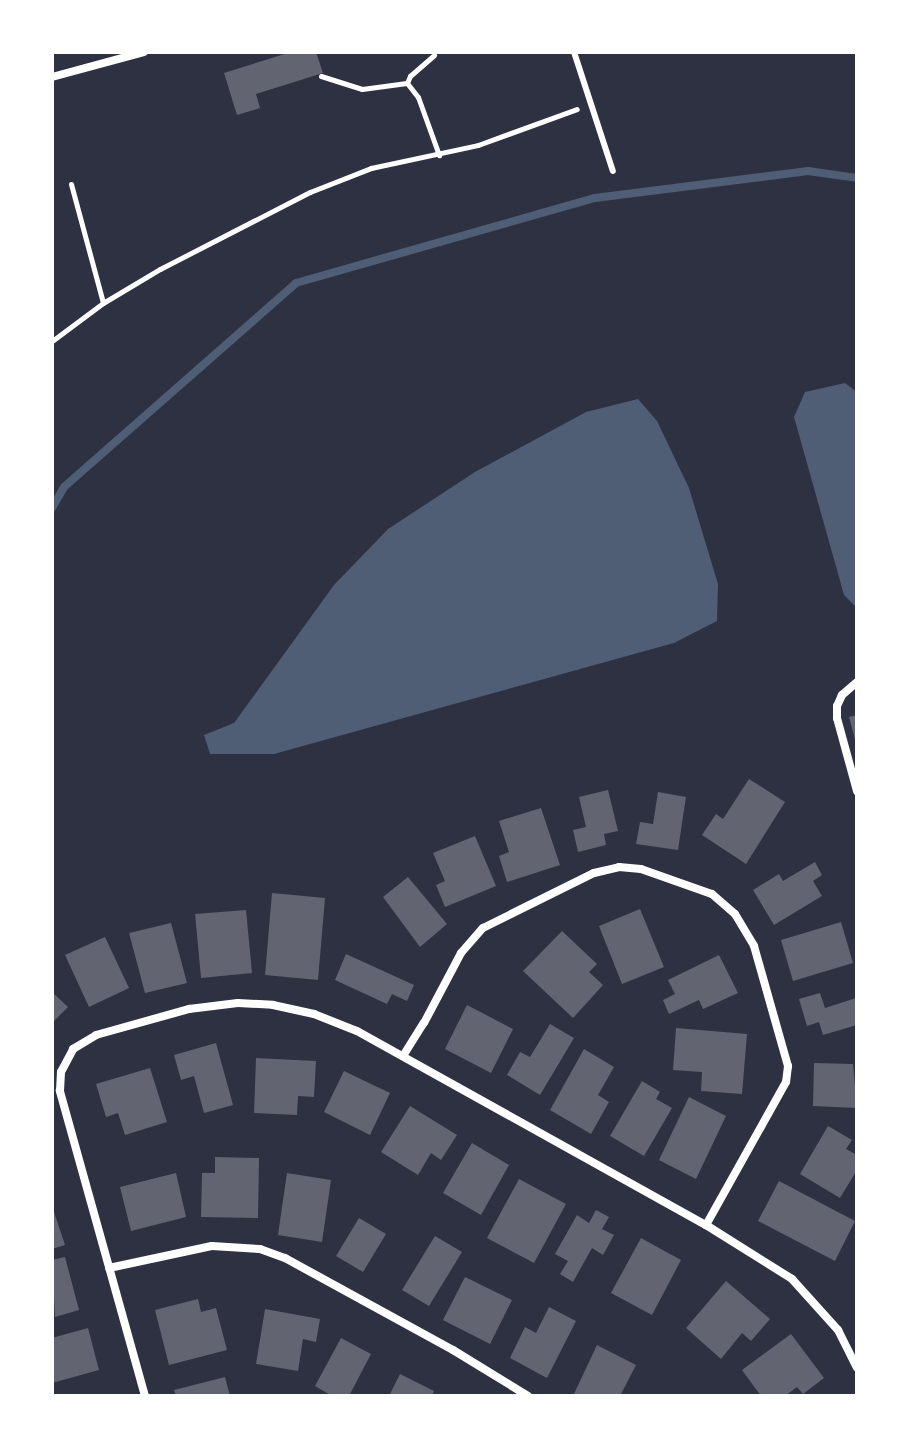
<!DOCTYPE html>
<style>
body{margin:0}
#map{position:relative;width:909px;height:1448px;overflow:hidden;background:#2d3142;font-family:Montserrat,sans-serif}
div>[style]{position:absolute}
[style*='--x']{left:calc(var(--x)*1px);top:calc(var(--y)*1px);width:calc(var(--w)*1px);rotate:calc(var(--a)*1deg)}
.water>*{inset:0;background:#4f5d75}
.stream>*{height:8px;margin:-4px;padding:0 4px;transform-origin:4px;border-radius:4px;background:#4f5d75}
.building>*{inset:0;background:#626471}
.path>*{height:5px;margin:-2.5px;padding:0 2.5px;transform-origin:2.5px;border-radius:2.5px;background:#fff}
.service>*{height:6px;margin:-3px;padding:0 3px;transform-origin:3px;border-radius:3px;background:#fff}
.minor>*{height:8px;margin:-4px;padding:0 4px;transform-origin:4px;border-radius:4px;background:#fff}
span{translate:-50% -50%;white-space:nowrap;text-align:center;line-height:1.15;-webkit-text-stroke:6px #fff;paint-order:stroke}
.frame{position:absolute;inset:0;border:54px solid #fff;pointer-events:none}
</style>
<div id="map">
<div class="water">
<i style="clip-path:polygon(845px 383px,857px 392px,857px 608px,844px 595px,794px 417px,805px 392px)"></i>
<i style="clip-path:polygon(638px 399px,657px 421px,689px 488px,718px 584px,717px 621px,674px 643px,274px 754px,210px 754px,204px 735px,234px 723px,334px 585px,388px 529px,475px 472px,586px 412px)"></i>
</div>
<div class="stream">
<i style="--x:52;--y:508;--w:24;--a:-60"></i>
<i style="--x:64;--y:487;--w:309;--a:-41.3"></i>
<i style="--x:296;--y:283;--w:311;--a:-15.9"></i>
<i style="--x:595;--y:198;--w:215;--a:-7.2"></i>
<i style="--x:808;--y:171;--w:49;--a:8.1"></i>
</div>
<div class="building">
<i style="clip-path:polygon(291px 52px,316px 52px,323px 73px,256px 94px,260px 108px,237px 115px,224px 73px)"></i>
<i style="clip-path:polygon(857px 715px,857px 743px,856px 743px,849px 717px)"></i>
<i style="clip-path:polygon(749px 779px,785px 802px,746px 864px,702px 835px,716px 814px,723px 819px)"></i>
<i style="clip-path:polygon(608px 790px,618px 831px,604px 834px,606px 845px,578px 852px,573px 830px,586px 827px,579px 797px)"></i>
<i style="clip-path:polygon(658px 792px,686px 797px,678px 850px,636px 844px,640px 822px,653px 824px)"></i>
<i style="clip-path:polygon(541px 808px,560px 865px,507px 882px,499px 856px,509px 852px,499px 821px)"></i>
<i style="clip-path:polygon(475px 836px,496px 886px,445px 907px,436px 885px,445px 881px,433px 853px)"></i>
<i style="clip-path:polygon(815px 862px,822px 875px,813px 881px,822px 896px,774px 925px,753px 890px,779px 874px,783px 881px)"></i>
<i style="clip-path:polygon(408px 877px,447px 924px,420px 947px,383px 897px)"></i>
<i style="clip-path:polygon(272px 893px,325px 898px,318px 980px,265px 975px)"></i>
<i style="clip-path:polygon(640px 909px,664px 967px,622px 984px,599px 926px)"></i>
<i style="clip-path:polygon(246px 910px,252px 973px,201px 978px,195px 914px)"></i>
<i style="clip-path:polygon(841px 922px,853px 963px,793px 981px,781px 940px)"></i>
<i style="clip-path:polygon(171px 923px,187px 983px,145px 993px,129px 933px)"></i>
<i style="clip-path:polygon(562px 931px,597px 964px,589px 972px,603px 985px,573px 1018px,523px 971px)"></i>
<i style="clip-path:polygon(105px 937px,129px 988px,89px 1007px,65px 955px)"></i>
<i style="clip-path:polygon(346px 954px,414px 985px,407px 1001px,392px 994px,387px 1004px,335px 980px)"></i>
<i style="clip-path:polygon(719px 955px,738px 993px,703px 1009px,699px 1000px,669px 1014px,663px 1000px,675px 994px,668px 980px)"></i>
<i style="clip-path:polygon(52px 992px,68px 1007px,52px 1023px)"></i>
<i style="clip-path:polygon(820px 993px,825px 1008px,856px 998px,857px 1025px,823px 1035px,819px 1022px,807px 1026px,799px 999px)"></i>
<i style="clip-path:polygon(467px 1005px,513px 1029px,491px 1073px,445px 1049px)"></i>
<i style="clip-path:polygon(550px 1024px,574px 1038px,540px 1095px,507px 1075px,520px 1052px,530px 1057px)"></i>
<i style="clip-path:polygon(676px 1028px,747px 1034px,742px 1094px,701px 1091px,702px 1072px,673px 1070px)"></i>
<i style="clip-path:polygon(216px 1043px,233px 1105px,204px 1113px,194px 1076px,181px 1080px,174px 1055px)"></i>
<i style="clip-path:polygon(584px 1049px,614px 1067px,598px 1095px,609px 1102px,591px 1134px,550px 1110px)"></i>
<i style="clip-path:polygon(256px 1058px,316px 1061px,314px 1097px,298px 1096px,297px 1115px,254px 1113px)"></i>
<i style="clip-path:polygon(814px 1063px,853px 1064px,857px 1108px,813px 1106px)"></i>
<i style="clip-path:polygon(150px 1068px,167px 1122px,125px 1135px,118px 1113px,106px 1117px,96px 1084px)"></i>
<i style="clip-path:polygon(344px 1071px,390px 1093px,370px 1135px,324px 1112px)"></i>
<i style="clip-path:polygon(642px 1081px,660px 1092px,656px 1099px,672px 1108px,644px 1156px,610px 1136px)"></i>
<i style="clip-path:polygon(689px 1097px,726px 1116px,696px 1179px,659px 1160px)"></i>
<i style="clip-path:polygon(410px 1106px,457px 1135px,441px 1160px,431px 1153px,418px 1175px,381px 1152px)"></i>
<i style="clip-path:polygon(828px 1126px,852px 1140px,846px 1149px,857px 1155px,857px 1170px,840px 1198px,800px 1174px)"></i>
<i style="clip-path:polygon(472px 1143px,509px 1165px,481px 1215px,443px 1193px)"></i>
<i style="clip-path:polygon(215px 1157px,259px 1158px,258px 1218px,201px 1217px,202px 1173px,215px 1173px)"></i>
<i style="clip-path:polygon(176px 1173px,186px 1217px,131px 1231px,120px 1187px)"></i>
<i style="clip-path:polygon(287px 1173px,331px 1180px,322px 1242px,278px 1235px)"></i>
<i style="clip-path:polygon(519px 1179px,566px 1204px,534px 1263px,487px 1238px)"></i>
<i style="clip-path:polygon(779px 1181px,855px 1221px,835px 1261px,758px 1221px)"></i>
<i style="clip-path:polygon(52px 1206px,65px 1245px,52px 1249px)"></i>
<i style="clip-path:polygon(596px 1210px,609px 1217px,602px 1229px,614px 1235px,603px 1255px,592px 1248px,573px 1282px,560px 1274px,568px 1261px,555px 1254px,577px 1215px,589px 1223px)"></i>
<i style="clip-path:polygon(359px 1218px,386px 1234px,363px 1272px,336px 1256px)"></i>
<i style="clip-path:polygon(435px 1236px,462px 1252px,429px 1306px,402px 1290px)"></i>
<i style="clip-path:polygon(641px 1238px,681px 1260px,652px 1315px,611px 1293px)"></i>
<i style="clip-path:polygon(65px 1257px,79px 1310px,55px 1317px,52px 1260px)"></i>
<i style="clip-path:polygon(465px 1277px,512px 1300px,490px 1344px,443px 1320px)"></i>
<i style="clip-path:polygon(726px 1281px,770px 1319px,751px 1341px,742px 1333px,721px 1359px,686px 1328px)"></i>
<i style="clip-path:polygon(198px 1299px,201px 1312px,216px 1308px,227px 1350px,169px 1365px,155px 1310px)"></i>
<i style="clip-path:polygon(549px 1307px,576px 1321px,547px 1378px,510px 1358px,525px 1327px,536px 1333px)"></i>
<i style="clip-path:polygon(265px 1309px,320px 1319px,316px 1342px,303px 1339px,298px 1371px,256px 1364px)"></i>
<i style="clip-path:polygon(88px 1328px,99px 1370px,52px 1383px,52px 1338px)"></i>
<i style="clip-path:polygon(791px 1334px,824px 1378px,803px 1394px,797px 1387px,785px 1396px,761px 1396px,742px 1370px)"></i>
<i style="clip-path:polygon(341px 1338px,371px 1354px,349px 1396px,332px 1396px,315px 1386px)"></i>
<i style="clip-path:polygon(597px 1345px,636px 1365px,620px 1396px,573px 1396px)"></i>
<i style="clip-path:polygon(400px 1374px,434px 1391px,432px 1396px,389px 1396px)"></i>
<i style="clip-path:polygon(225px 1377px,230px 1396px,176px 1396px,174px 1390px)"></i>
</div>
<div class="path">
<i style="--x:321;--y:76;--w:43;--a:17.6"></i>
<i style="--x:362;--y:89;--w:45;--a:-7.6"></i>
<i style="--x:407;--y:83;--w:18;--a:52"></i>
<i style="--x:418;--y:97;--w:62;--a:70.1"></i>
<i style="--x:407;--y:83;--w:8;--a:-67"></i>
<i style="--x:410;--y:76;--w:32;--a:-41"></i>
<i style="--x:71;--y:184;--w:123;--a:74.9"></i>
<i style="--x:52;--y:341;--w:64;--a:-36.7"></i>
<i style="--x:103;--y:303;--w:66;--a:-30.8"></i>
<i style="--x:160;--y:269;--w:169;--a:-27.2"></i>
<i style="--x:310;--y:192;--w:66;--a:-21.5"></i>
<i style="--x:371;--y:168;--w:109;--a:-12.1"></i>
<i style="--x:478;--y:145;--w:105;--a:-20"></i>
</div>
<div class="service">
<i style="--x:574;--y:52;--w:125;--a:71.9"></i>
</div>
<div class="minor">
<i style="--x:52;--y:77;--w:95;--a:-15.2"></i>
<i style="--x:857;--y:682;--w:20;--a:139"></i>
<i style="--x:842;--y:695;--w:12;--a:114"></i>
<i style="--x:837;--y:706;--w:12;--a:90"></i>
<i style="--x:837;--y:718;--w:76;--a:74.7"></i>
<i style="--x:403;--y:1056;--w:39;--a:-58"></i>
<i style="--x:424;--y:1023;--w:79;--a:-62.1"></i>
<i style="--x:461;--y:953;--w:33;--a:-49"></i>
<i style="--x:483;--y:928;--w:124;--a:-26.4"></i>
<i style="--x:594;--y:873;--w:26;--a:-13"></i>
<i style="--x:619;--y:867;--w:22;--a:5"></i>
<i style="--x:641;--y:869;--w:75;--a:19.4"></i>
<i style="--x:712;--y:894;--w:30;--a:41"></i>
<i style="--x:735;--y:914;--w:37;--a:59"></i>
<i style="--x:754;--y:946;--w:125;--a:74.2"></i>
<i style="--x:788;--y:1066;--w:16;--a:97"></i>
<i style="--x:786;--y:1082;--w:164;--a:119.2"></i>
<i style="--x:109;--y:1268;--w:105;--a:-12.1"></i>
<i style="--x:212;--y:1246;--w:48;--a:3.6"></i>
<i style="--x:260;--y:1249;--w:27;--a:20"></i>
<i style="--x:285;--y:1258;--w:192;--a:28.7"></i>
<i style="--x:453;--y:1350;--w:88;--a:31.5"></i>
<i style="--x:145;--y:1396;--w:317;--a:-105.6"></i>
<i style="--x:60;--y:1091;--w:19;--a:-87"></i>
<i style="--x:61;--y:1072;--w:26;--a:-62"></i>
<i style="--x:73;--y:1049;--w:27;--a:-31"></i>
<i style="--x:96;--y:1035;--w:97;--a:-15.6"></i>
<i style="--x:189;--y:1009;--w:49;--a:-7"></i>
<i style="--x:238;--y:1003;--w:35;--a:3"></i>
<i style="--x:273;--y:1005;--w:42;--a:12.4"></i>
<i style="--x:314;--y:1014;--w:46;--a:21.6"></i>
<i style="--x:357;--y:1031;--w:399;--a:29.1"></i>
<i style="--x:706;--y:1225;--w:102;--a:32.1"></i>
<i style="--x:792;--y:1279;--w:69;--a:48"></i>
<i style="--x:838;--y:1330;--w:42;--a:63.4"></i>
</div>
<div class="frame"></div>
</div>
